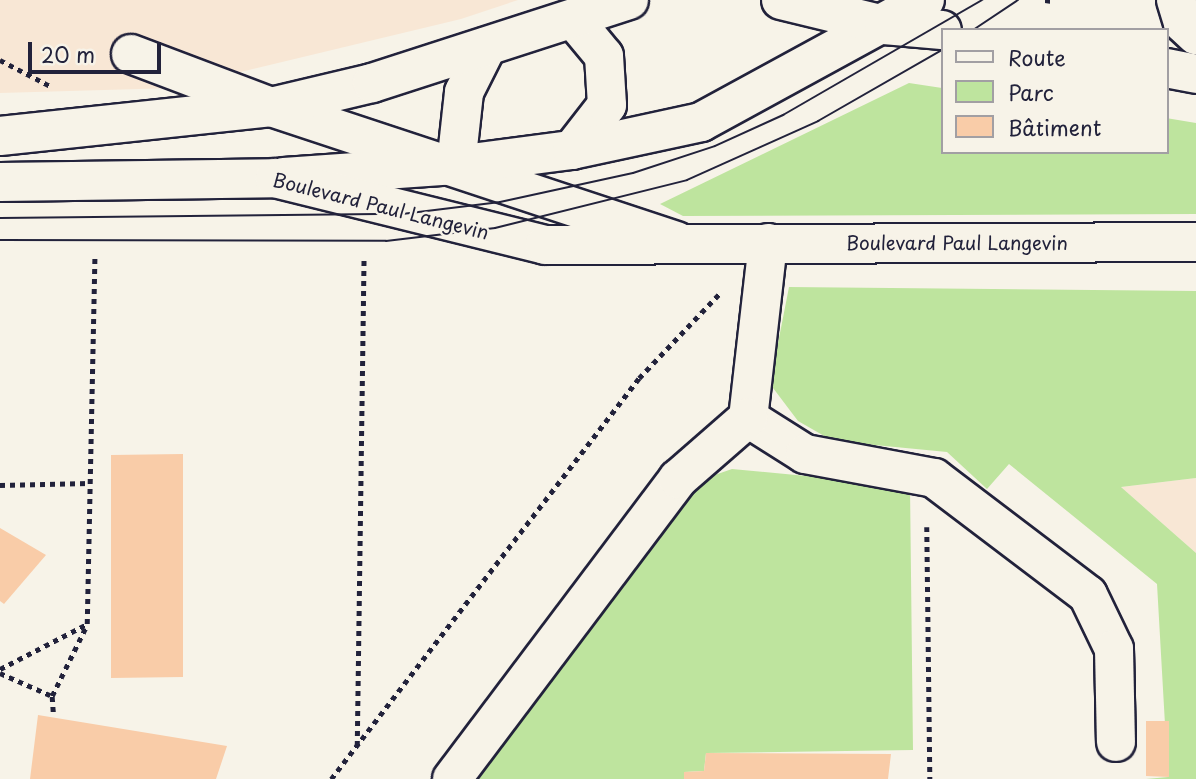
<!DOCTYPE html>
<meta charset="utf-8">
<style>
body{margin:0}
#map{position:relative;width:1196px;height:779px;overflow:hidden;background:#f7f3e8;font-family:"Playpen Sans",sans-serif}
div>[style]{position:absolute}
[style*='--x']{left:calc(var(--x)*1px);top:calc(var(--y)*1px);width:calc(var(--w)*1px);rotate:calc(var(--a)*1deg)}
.built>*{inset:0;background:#f8e7d5}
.green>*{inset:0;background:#bee49e}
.building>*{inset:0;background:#f9cca8}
.path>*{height:4.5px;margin-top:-2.25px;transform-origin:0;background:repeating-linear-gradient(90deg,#22223b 0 5px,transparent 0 10px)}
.roads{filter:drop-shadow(2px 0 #22223b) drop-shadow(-2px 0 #22223b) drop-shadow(0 2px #22223b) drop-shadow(0 -2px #22223b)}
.minor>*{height:38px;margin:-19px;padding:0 19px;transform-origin:19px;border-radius:19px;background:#f7f3e8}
.major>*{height:38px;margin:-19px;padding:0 19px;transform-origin:19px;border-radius:19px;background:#f7f3e8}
.tram>*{height:2px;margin:-1px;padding:0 1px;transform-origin:1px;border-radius:1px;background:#22223b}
span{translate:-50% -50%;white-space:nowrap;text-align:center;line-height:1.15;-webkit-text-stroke:5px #f7f3e8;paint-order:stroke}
.street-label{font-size:19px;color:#22223b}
.legend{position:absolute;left:941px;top:28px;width:228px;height:126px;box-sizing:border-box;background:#f7f3e8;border:2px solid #a29fa3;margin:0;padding:9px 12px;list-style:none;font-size:21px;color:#22223b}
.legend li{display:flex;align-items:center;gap:14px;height:35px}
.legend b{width:35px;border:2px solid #a29fa3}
.scale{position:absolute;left:28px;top:42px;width:133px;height:32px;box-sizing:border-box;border:4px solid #22223b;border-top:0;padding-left:9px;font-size:21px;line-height:24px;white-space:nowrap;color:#22223b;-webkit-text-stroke:5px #f7f3e8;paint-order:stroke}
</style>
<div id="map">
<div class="built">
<i style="clip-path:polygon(0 0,518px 0,461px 19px,174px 88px,0 93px)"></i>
<i style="clip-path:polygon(1196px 478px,1196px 553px,1121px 487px)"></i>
</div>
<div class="green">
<i style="clip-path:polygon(909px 83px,942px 88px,942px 152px,1166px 152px,1166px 118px,1196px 123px,1196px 214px,683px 216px,660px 204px)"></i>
<i style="clip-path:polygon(789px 287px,1196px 291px,1196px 478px,1121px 487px,1196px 553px,1196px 779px,1146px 779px,1168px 777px,1157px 584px,1009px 464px,987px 489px,947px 452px,833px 441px,798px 421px,770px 384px)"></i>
<i style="clip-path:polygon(732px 469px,910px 486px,913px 750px,706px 753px,704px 771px,684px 772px,684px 779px,465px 779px,706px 478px)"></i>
</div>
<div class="building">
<i style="clip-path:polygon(183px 454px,183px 677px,111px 678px,111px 455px)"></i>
<i style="clip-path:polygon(0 528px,46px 555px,4px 604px,0 601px)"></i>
<i style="clip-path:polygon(38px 715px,227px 746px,216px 779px,30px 779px)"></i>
<i style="clip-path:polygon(1146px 721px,1169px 721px,1169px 777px,1146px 776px)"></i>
<i style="clip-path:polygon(706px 753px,891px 754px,888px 779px,684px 779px,684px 772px,704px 771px)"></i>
</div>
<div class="path">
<i style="--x:1045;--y:0;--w:7;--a:8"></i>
<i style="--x:0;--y:60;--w:59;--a:27.4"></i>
<i style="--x:0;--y:485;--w:90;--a:-1.3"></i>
<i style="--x:927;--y:527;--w:252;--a:89.3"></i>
<i style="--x:0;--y:669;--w:98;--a:-27.3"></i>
<i style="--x:87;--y:624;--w:368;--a:-88.8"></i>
<i style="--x:0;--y:673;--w:57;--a:23.9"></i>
<i style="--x:53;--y:712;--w:16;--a:-94"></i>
<i style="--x:52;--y:696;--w:79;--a:-63.8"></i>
<i style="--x:357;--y:746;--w:489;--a:-89.2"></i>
<i style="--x:331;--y:779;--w:506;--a:-52.47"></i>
<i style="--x:639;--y:378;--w:116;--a:-46.4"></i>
</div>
<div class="roads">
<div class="minor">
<i style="--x:1176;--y:0;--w:24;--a:73"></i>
<i style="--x:1183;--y:23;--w:18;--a:43"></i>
<i style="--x:131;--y:54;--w:150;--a:20.7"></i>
<i style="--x:271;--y:107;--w:427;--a:18.3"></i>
<i style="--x:572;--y:150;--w:57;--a:-52.1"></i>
<i style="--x:607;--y:105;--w:49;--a:-93.5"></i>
<i style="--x:604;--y:56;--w:45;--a:-129.6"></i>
<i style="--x:456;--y:165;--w:73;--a:-83.7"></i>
<i style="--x:464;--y:92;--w:51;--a:-63.4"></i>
<i style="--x:284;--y:177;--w:172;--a:-4"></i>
<i style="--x:456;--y:165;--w:117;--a:-7.4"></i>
<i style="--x:572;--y:150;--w:132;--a:-12.2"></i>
<i style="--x:701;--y:122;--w:255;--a:-28.6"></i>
<i style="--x:768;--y:243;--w:176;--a:96.5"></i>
<i style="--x:748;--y:418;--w:67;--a:32.3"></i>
<i style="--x:805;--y:454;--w:131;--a:10.5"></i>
<i style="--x:934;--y:478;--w:193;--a:37.2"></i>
<i style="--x:1088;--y:595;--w:60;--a:64.3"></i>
<i style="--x:1114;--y:649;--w:93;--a:88.8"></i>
<i style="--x:452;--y:779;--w:376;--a:-53"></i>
<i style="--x:678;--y:479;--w:93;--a:-41.1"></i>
</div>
<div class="major">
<i style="--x:781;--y:0;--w:106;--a:13.6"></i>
<i style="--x:884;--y:25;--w:58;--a:4.9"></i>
<i style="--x:1166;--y:68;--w:31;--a:11"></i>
<i style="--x:0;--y:136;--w:273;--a:-6.1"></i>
<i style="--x:271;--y:107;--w:104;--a:-13.4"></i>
<i style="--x:372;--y:83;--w:270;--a:-17.9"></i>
<i style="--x:0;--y:182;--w:275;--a:-0.8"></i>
<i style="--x:275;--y:178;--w:278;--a:13.9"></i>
<i style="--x:545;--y:245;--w:651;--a:-0.26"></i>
</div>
</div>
<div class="tram">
<i style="--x:973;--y:30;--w:54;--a:-33.7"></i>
<i style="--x:0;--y:218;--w:402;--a:-0.6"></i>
<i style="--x:402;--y:214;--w:99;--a:-7"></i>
<i style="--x:500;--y:202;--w:136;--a:-12.3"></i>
<i style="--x:633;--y:173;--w:86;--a:-18.2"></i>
<i style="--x:715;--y:146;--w:75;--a:-24.5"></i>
<i style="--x:783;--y:115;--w:230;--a:-30"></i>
<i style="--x:0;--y:240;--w:386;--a:0.1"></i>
<i style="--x:386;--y:241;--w:110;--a:-6.8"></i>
<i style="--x:495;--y:228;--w:198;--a:-14"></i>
<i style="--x:687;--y:180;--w:144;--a:-24.2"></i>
<i style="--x:818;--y:121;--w:143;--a:-29.8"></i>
</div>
<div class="street-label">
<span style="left:381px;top:206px;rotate:14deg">Boulevard Paul Langevin</span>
<span style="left:957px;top:243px">Boulevard Paul Langevin</span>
</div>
<ul class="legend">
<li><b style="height:9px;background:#f7f3e8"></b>Route</li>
<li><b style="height:19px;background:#bee49e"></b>Parc</li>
<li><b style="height:19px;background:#f9cca8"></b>Bâtiment</li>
</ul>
<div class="scale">20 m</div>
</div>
